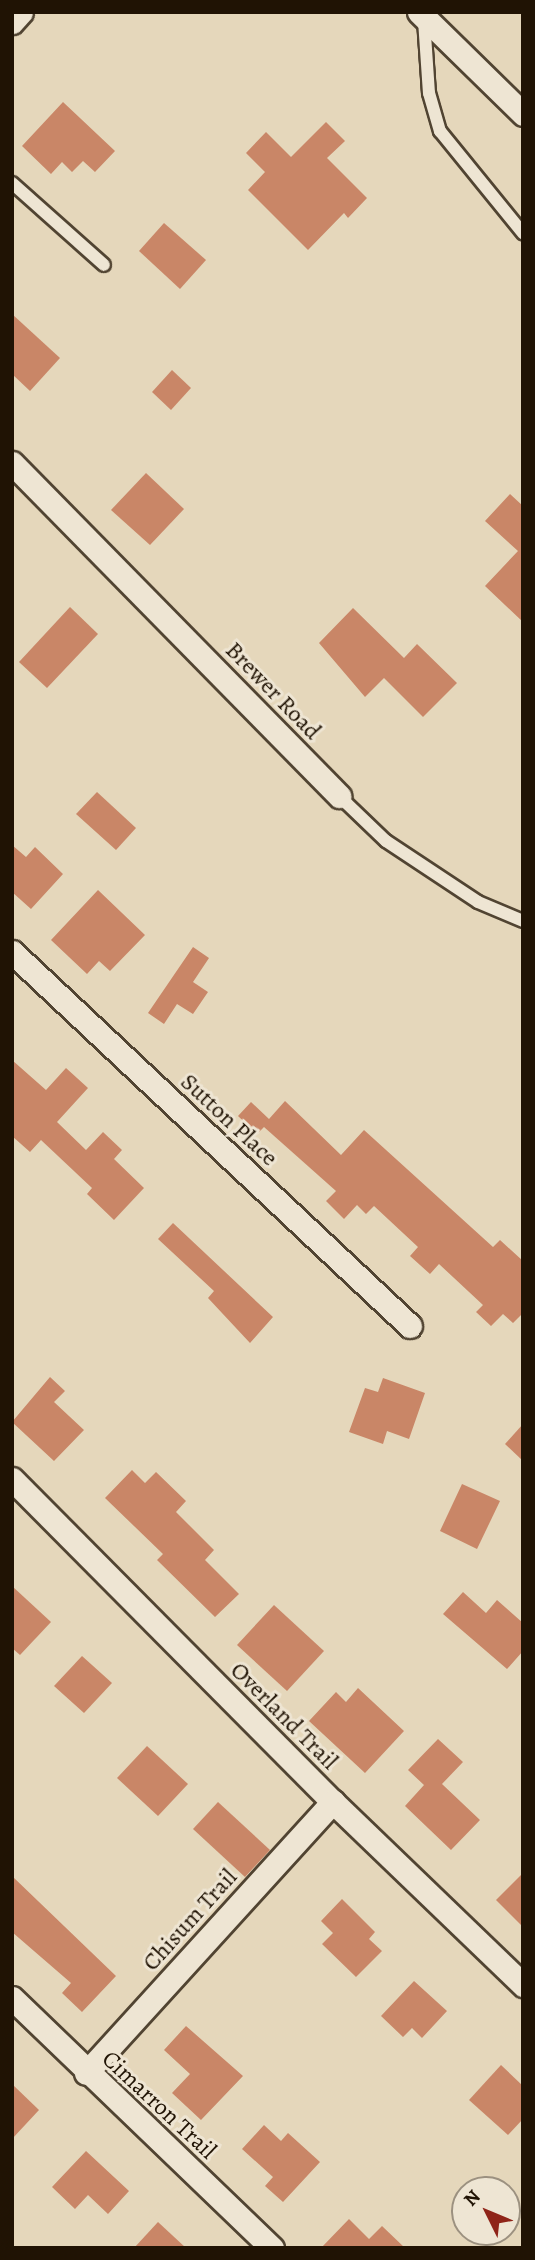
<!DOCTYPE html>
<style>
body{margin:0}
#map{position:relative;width:535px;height:2260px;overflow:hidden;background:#e5d7bb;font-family:Alegreya,serif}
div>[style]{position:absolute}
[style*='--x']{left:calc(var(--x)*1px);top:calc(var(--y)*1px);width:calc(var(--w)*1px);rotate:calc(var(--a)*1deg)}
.building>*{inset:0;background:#c98667}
.roads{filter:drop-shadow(2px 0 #514432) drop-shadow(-2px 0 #514432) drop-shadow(0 2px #514432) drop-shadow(0 -2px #514432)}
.lane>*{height:12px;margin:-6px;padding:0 6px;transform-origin:6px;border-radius:6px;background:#eee5d3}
.street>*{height:23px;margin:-11.5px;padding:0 11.5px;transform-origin:11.5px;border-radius:11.5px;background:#eee5d3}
span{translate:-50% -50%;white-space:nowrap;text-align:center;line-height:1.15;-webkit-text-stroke:6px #eee5d3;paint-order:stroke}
.street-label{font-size:24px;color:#201304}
.frame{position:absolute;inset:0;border:14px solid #201304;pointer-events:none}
.north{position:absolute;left:451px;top:2176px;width:70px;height:70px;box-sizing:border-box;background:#eee5d3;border:2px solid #9c9180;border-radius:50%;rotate:313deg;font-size:19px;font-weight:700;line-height:28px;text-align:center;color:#201304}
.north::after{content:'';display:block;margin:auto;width:24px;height:32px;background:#8f2418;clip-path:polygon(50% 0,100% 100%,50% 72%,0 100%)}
</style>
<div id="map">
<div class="building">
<i style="clip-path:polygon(63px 102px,115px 151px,95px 172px,83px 161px,72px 172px,62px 162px,51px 174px,22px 146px)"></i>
<i style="clip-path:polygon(326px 122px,345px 141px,327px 158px,367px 198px,348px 218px,344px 213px,308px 250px,248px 190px,265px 172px,246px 153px,266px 132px,291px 157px)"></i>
<i style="clip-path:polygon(164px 223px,206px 260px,180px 289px,139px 251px)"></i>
<i style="clip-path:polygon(12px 314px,60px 358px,30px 391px,12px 374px)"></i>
<i style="clip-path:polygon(172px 370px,191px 388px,171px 410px,152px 392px)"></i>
<i style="clip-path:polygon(146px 473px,184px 509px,150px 545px,111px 510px)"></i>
<i style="clip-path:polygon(510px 494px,523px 506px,523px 622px,485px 586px,518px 551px,485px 521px)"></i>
<i style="clip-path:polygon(70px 607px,98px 634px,47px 688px,19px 662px)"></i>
<i style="clip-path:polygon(353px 608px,404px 658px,417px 644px,457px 683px,423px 717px,384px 678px,365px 697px,319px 643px)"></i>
<i style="clip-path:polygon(97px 792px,136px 828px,116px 850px,76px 814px)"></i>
<i style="clip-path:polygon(12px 845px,26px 857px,35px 847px,63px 874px,31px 909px,12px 892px)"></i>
<i style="clip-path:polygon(98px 890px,145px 935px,110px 971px,99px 961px,87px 974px,51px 940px)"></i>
<i style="clip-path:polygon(193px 947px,209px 958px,193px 982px,208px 992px,193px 1014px,177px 1004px,164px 1024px,148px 1013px)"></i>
<i style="clip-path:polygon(12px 1060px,46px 1090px,66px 1068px,88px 1088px,57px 1122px,86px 1150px,103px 1132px,122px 1150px,114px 1159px,144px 1188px,114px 1220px,87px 1194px,92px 1188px,41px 1140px,30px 1152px,12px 1136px)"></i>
<i style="clip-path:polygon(285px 1101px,341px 1155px,364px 1130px,493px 1247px,500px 1240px,523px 1261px,523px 1313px,513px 1323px,503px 1314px,491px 1326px,476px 1312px,483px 1305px,439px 1264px,430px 1274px,410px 1256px,418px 1247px,374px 1206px,366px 1214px,357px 1205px,344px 1219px,326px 1201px,336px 1191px,264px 1127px,257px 1134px,238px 1116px,251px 1102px,269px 1119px)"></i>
<i style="clip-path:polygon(173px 1223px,273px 1317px,250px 1343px,208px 1298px,214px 1291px,158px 1239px)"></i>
<i style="clip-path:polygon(50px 1377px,65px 1391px,54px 1402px,84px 1430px,54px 1461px,12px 1422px)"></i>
<i style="clip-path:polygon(383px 1378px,425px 1393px,409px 1439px,387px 1431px,383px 1444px,349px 1432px,365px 1388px,378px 1392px)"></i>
<i style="clip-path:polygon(523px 1424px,523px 1461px,505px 1444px)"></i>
<i style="clip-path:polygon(132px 1470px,145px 1483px,156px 1472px,186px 1501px,176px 1512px,214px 1550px,205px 1560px,239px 1594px,215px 1617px,157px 1560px,163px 1554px,105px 1498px)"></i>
<i style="clip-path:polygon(462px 1484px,500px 1501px,477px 1549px,440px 1531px)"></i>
<i style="clip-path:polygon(12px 1586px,51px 1622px,20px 1655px,12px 1648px)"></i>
<i style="clip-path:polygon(463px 1592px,486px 1613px,497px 1600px,523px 1623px,523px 1651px,507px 1669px,443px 1614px)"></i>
<i style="clip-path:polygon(274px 1605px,324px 1651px,287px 1691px,237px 1645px)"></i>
<i style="clip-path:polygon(82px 1656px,112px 1683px,84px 1713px,54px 1686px)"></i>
<i style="clip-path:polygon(358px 1688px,404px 1731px,365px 1773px,309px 1721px,336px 1692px,346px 1702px)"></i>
<i style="clip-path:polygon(438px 1739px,463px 1762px,442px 1784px,480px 1820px,451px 1850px,405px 1806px,424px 1785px,408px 1770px)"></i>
<i style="clip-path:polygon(147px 1746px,188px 1784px,158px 1816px,117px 1778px)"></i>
<i style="clip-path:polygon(218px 1802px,270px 1850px,245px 1877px,193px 1829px)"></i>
<i style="clip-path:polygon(523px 1873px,523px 1927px,496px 1900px)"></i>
<i style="clip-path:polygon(12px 1876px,116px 1976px,82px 2012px,62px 1993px,71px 1983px,12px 1932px)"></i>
<i style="clip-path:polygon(342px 1899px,375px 1932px,369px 1939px,382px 1951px,356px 1977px,322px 1944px,333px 1933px,321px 1921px)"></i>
<i style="clip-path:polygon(414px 1981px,447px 2011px,422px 2038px,412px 2028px,403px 2037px,381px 2016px)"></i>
<i style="clip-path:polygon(186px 2026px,243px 2076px,201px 2120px,172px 2093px,190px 2074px,164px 2050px)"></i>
<i style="clip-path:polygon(501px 2065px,523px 2086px,523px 2119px,508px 2135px,469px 2100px)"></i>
<i style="clip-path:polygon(12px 2084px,39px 2110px,12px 2139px)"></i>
<i style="clip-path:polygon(264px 2125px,281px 2141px,288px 2133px,320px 2162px,283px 2202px,265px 2186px,273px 2177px,242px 2149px)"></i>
<i style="clip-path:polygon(86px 2151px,129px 2191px,108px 2214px,88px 2195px,75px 2209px,52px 2187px)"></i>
<i style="clip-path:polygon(349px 2219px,369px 2239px,382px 2226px,405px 2248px,321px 2248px)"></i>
<i style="clip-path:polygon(158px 2222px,186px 2248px,134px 2248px)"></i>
</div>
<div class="roads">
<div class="lane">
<i style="--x:424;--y:20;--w:73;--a:86.1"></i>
<i style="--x:429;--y:93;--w:40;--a:74"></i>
<i style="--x:440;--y:131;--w:132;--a:50.9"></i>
<i style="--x:12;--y:183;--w:123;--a:41.7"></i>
<i style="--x:339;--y:796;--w:65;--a:43.8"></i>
<i style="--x:386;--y:841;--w:110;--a:33.5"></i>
<i style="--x:478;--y:902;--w:49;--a:22.9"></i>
</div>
<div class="street">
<i style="--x:419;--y:12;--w:146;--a:44.4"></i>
<i style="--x:12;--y:22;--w:13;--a:-48"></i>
<i style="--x:12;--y:463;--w:467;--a:45.5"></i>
<i style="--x:12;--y:952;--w:546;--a:43.22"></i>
<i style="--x:12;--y:1479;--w:455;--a:45.2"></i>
<i style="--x:333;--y:1802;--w:264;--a:43.9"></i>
<i style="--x:12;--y:1998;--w:361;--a:43.9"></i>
<i style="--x:86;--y:2073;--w:367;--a:-47.7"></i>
</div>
</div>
<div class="street-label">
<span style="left:273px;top:691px;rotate:46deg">Brewer Road</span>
<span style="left:229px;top:1120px;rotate:43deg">Sutton Place</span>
<span style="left:284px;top:1716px;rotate:45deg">Overland Trail</span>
<span style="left:190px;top:1920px;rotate:-48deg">Chisum Trail</span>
<span style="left:159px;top:2105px;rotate:43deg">Cimarron Trail</span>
</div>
<div class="frame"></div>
<div class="north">N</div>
</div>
